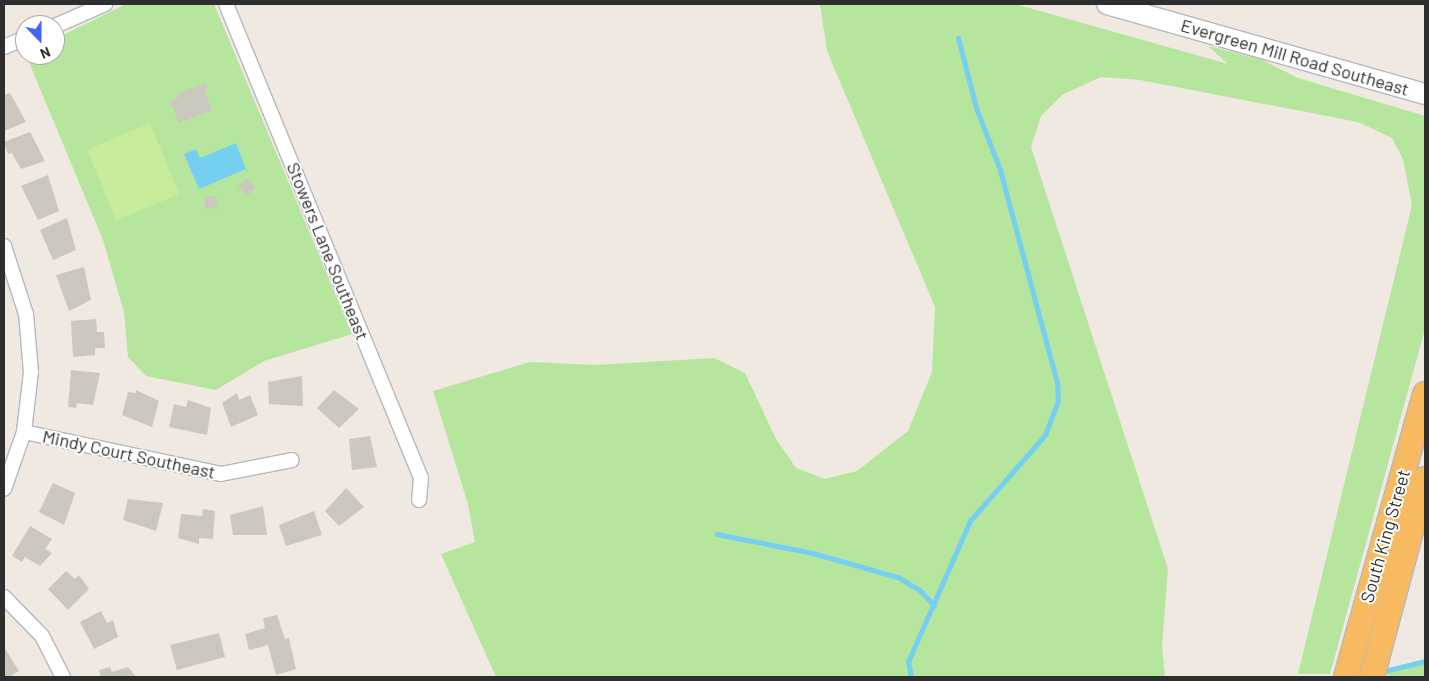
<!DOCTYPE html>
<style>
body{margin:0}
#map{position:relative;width:1429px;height:681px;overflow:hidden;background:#efe9e1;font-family:Barlow,sans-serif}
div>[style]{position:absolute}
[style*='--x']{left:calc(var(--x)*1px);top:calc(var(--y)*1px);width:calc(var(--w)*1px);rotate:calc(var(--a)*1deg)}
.green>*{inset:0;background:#b6e59e}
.pitch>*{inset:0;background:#c9ec9a}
.water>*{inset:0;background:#75cff0}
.stream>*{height:4.5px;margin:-2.25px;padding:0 2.25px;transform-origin:2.25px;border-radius:2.25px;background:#75cff0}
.building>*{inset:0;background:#cbc7bf}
.roads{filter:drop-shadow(1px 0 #b4b7c1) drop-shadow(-1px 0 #b4b7c1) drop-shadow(0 1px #b4b7c1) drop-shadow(0 -1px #b4b7c1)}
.minor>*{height:14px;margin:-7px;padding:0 7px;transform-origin:7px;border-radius:7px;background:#fff}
.secondary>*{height:20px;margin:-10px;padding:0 10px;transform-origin:10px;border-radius:10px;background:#fff}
.trunk>*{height:24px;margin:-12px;padding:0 12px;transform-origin:12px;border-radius:12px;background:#f8ba60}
span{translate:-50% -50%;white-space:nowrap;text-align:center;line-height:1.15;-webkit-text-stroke:4px #fff;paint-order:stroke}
.street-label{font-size:18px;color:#2e2e2e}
.frame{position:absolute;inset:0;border:5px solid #2e2e2e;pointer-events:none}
.north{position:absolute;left:15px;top:15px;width:50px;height:50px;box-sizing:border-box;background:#fff;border:1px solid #ababab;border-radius:50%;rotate:158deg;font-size:14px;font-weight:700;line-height:20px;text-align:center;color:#2e2e2e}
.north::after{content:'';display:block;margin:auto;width:18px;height:22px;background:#4264fb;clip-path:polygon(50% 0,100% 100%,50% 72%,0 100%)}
</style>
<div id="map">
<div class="green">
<i style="clip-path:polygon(126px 4px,214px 4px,352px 334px,264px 361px,216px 390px,146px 376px,128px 357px,124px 312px,103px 240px,26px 55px,55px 55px,55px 39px)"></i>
<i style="clip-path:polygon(820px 4px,1015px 4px,1228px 64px,1208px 46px,1260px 59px,1298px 78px,1425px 116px,1425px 329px,1330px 674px,1298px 674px,1412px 205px,1403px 159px,1392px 138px,1358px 122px,1140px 80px,1101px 77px,1062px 95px,1041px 116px,1031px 147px,1168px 569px,1162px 647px,1165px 677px,496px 677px,441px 554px,475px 542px,468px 504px,433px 391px,530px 362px,594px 365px,714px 358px,745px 373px,776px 439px,796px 468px,825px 479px,857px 471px,908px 431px,932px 372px,935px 307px,827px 51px)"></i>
<i style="clip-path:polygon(1425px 661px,1425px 677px,1387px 677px,1388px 668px)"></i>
</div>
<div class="pitch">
<i style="clip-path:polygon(150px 123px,179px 194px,116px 220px,87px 150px)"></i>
</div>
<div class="water">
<i style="clip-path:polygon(236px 143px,246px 169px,199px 189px,184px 154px,196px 149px,200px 158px)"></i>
</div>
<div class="stream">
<i style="--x:717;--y:534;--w:98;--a:11.2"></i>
<i style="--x:813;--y:553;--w:88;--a:15.8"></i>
<i style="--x:898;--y:577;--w:26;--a:31"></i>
<i style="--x:920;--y:590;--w:21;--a:47"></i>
<i style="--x:1381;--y:672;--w:45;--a:-14"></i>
<i style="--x:911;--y:677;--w:15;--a:-101"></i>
<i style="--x:908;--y:662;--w:154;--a:-66.3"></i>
<i style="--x:970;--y:521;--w:114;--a:-48.9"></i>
<i style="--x:1045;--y:435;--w:36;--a:-69"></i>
<i style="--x:1058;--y:401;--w:18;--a:-93"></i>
<i style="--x:1057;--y:383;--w:220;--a:-105"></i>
<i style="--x:1000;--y:170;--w:66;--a:-111.2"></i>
<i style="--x:976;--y:108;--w:72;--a:-104.4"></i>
</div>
<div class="building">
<i style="clip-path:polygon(206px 83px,208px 88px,204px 89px,212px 110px,179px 123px,170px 101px,178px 98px,177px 94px)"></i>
<i style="clip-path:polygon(10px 93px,26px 122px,4px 131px,4px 95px)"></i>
<i style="clip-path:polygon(30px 132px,45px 161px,21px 169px,12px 153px,8px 154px,4px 142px)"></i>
<i style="clip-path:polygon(48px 175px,59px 211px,38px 220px,21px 186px)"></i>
<i style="clip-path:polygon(247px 178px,256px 187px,247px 196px,238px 186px)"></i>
<i style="clip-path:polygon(204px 196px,216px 196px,217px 208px,205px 209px)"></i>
<i style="clip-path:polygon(67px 218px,76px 250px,53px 260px,40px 230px)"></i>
<i style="clip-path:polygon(84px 267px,91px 300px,69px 311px,56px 275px)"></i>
<i style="clip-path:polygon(96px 319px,97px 332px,104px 332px,105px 348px,95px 348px,95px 355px,73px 357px,71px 321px)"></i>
<i style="clip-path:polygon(71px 370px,100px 373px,93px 405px,77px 403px,76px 408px,68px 407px)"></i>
<i style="clip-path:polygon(302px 376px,303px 406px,269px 404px,268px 382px)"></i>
<i style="clip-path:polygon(136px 390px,159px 401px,152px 427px,122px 415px,128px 392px,136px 393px)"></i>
<i style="clip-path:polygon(334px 390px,359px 409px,339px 428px,317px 408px)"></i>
<i style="clip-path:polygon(237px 393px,239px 400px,250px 395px,258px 415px,231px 427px,222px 403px)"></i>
<i style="clip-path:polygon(188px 400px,211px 408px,207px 435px,169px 427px,174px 404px,186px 407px)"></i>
<i style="clip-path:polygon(370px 436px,377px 467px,352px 470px,349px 439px)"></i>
<i style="clip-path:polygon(53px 483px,75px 493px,64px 525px,39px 512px)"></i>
<i style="clip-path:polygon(346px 488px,364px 507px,339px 526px,325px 511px)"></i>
<i style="clip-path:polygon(128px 499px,163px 503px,156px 531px,123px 520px)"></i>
<i style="clip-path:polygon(263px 506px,267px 535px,233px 535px,230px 515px)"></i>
<i style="clip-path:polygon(203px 509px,215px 511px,213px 539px,199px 538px,199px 544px,178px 538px,181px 514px,202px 516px)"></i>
<i style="clip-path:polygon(314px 511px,322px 535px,286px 546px,279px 525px)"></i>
<i style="clip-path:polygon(30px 526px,52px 539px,45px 549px,52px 553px,40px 566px,25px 557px,22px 562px,12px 556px)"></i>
<i style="clip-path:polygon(66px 571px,75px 579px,79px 575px,89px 589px,68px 610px,48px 589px)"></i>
<i style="clip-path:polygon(101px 611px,107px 623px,113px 620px,118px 637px,94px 649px,80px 622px)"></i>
<i style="clip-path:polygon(277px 615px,285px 639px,289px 638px,296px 669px,276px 675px,268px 645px,249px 650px,245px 634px,265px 628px,263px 618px)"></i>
<i style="clip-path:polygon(219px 633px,225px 657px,177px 670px,170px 645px)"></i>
<i style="clip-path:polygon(4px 647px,19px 671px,9px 677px,4px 677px)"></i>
<i style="clip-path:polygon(110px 667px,112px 672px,128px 667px,136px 677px,101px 677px,99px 670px)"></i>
</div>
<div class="roads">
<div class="minor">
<i style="--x:226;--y:4;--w:513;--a:67.64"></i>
<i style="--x:421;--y:478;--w:22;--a:95"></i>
<i style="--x:55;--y:26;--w:55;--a:-23.7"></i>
<i style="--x:4;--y:47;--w:23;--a:-23"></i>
<i style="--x:4;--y:246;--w:71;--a:72.1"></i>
<i style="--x:26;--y:314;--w:58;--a:85.1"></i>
<i style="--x:31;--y:372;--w:60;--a:96.7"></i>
<i style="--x:24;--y:432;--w:60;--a:109.3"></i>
<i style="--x:24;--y:432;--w:201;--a:12"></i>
<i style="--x:221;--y:474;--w:72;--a:-11.2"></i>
<i style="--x:4;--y:597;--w:54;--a:45.7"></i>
<i style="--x:42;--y:636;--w:46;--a:62.9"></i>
</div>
<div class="secondary">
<i style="--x:1107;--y:4;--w:330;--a:15.8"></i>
</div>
<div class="trunk">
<i style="--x:1346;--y:677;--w:294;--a:-74.4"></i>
<i style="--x:1372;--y:677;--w:205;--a:-75"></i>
</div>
</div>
<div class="street-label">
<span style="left:1295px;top:57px;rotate:16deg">Evergreen Mill Road Southeast</span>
<span style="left:328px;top:251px;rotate:68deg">Stowers Lane Southeast</span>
<span style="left:129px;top:454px;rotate:12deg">Mindy Court Southeast</span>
<span style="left:1385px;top:536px;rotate:-74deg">South King Street</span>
</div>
<div class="frame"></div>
<div class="north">N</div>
</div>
